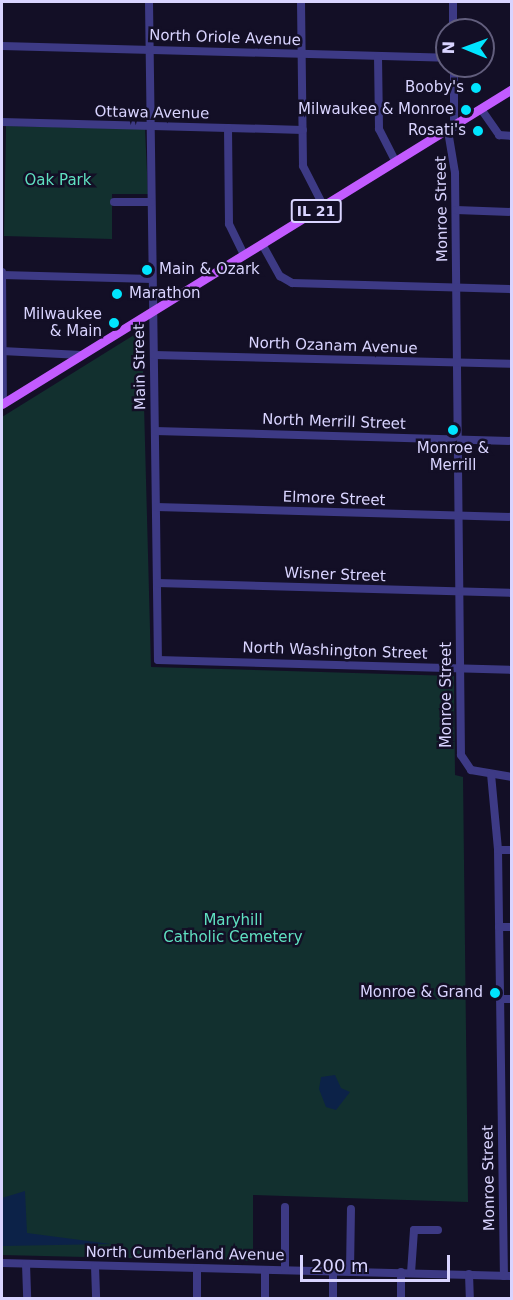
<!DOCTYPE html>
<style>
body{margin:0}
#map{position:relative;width:513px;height:1300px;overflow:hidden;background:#130f26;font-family:"DejaVu Sans",sans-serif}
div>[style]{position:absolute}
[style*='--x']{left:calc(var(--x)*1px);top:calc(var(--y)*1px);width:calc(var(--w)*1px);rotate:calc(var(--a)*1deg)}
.green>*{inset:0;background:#12302f}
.water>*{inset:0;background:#0c2248}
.minor>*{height:8px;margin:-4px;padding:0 4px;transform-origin:4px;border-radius:4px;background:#3d3a85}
.major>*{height:9px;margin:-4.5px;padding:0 4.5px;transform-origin:4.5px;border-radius:4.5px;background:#c25bff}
.dots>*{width:16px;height:16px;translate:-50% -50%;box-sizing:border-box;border:3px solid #130f26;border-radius:50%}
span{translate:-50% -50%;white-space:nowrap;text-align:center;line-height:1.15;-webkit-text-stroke:5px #130f26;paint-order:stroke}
.shield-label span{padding:2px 4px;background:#130f26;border:2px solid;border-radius:4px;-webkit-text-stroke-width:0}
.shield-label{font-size:14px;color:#d9d4ff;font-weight:700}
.street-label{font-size:15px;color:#d9d4ff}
.poi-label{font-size:15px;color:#d9d4ff}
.right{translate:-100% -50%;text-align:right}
.left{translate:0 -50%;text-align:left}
.park-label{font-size:15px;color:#5fe0c0}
.frame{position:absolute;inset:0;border:3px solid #d9d4ff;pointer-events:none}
.north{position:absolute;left:435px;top:18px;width:60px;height:60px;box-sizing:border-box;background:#130f26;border:2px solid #625e7d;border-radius:50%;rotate:271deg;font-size:16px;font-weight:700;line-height:24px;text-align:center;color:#d9d4ff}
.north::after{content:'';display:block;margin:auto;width:21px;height:27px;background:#00e5ff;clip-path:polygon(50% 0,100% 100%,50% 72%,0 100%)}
.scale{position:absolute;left:300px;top:1255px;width:150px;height:27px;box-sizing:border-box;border:3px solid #d9d4ff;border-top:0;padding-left:8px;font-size:18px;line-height:21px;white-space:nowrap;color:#d9d4ff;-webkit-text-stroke:4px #130f26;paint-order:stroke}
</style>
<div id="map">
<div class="green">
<i style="clip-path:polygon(6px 126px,145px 129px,148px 194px,112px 194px,112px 239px,4px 236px)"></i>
<i style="clip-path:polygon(142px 330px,151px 667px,454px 676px,455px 775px,463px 777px,468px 1202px,253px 1195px,253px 1261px,2px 1255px,2px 417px)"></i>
</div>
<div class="water">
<i style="clip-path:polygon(335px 1075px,341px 1088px,350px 1092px,336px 1110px,326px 1107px,319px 1089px,321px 1077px)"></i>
<i style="clip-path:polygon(25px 1191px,27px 1233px,111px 1244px,2px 1246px,2px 1198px)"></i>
</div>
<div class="minor">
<i style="--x:149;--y:2;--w:658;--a:89.22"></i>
<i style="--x:158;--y:660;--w:354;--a:1.6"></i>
<i style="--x:301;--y:2;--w:164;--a:89.3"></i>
<i style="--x:303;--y:166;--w:46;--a:62.9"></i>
<i style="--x:453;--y:2;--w:28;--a:90"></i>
<i style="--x:2;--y:46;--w:445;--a:1.5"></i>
<i style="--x:378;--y:56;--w:73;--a:89.2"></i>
<i style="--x:379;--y:129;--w:37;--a:63"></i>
<i style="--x:454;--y:66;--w:61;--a:90"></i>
<i style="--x:481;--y:109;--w:32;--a:55"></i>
<i style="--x:499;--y:135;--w:13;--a:4"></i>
<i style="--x:2;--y:122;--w:301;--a:1.5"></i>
<i style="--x:228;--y:128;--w:96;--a:89.4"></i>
<i style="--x:229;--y:224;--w:34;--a:64"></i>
<i style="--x:448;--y:131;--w:43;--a:80.5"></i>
<i style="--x:455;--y:173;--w:582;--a:89.41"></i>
<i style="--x:461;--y:755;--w:18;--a:56"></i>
<i style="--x:471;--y:770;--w:42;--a:9.7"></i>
<i style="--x:114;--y:202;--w:37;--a:0"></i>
<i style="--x:456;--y:210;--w:56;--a:2"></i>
<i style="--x:262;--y:244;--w:37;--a:61"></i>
<i style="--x:280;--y:276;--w:14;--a:30"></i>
<i style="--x:292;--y:283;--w:220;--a:1.6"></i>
<i style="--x:2;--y:272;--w:131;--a:89.6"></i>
<i style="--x:2;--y:275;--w:150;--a:1.5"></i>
<i style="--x:2;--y:351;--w:79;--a:2.9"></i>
<i style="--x:154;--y:355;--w:358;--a:1.4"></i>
<i style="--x:155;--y:431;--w:357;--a:1.6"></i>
<i style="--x:156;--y:507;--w:356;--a:1.6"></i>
<i style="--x:157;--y:583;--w:355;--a:1.6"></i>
<i style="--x:491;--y:774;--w:76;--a:84.7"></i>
<i style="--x:498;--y:850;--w:426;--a:89.2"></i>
<i style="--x:498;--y:850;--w:14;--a:0"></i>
<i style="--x:499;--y:927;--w:13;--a:0"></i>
<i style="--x:500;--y:999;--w:12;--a:0"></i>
<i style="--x:2;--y:1263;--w:510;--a:1.46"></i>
<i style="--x:26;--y:1264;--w:34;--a:88"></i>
<i style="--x:95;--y:1266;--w:32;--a:88"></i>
<i style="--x:197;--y:1268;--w:30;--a:90"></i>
<i style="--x:265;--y:1270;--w:28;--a:90"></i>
<i style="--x:285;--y:1270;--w:63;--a:-90"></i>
<i style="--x:333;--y:1271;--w:27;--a:90"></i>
<i style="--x:350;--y:1271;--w:62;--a:-89.1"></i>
<i style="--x:401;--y:1272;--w:26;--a:90"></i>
<i style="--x:411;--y:1273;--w:43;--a:-86"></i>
<i style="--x:414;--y:1230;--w:24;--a:0"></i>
<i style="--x:469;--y:1274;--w:24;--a:88"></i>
</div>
<div class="major">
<i style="--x:2;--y:404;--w:599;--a:-31.7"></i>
</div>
<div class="dots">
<i style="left:476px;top:88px;background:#00e5ff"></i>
<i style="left:466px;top:110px;background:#00e5ff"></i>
<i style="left:478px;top:131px;background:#00e5ff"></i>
<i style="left:147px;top:270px;background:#00e5ff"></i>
<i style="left:117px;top:294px;background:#00e5ff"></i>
<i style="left:114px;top:323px;background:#00e5ff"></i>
<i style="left:453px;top:430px;background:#00e5ff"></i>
<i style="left:495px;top:993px;background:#00e5ff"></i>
</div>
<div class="shield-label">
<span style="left:316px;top:211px">IL 21</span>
</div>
<div class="street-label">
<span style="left:225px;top:38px;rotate:2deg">North Oriole Avenue</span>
<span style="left:152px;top:113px;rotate:1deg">Ottawa Avenue</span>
<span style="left:442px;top:209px;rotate:-91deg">Monroe Street</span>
<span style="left:333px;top:346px;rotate:2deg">North Ozanam Avenue</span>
<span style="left:140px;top:367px;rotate:-91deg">Main Street</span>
<span style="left:334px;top:422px;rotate:2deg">North Merrill Street</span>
<span style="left:334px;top:499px;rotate:2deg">Elmore Street</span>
<span style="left:335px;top:575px;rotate:2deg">Wisner Street</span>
<span style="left:335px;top:651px;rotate:2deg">North Washington Street</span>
<span style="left:447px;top:695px;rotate:-90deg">Monroe Street</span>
<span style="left:489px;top:1178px;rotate:-91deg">Monroe Street</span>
<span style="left:185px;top:1254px;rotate:1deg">North Cumberland Avenue</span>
</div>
<div class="poi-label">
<span class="right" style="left:464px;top:88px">Booby's</span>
<span class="right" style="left:454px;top:110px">Milwaukee &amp; Monroe</span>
<span class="right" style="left:466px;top:131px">Rosati's</span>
<span class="left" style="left:159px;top:270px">Main &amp; Ozark</span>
<span class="left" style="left:129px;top:294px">Marathon</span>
<span class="right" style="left:102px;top:323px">Milwaukee<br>&amp; Main</span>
<span style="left:453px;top:457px">Monroe &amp;<br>Merrill</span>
<span class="right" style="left:483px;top:993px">Monroe &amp; Grand</span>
</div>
<div class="park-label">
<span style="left:58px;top:181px">Oak Park</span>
<span style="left:233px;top:929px">Maryhill<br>Catholic Cemetery</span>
</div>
<div class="frame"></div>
<div class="north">N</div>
<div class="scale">200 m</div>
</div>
